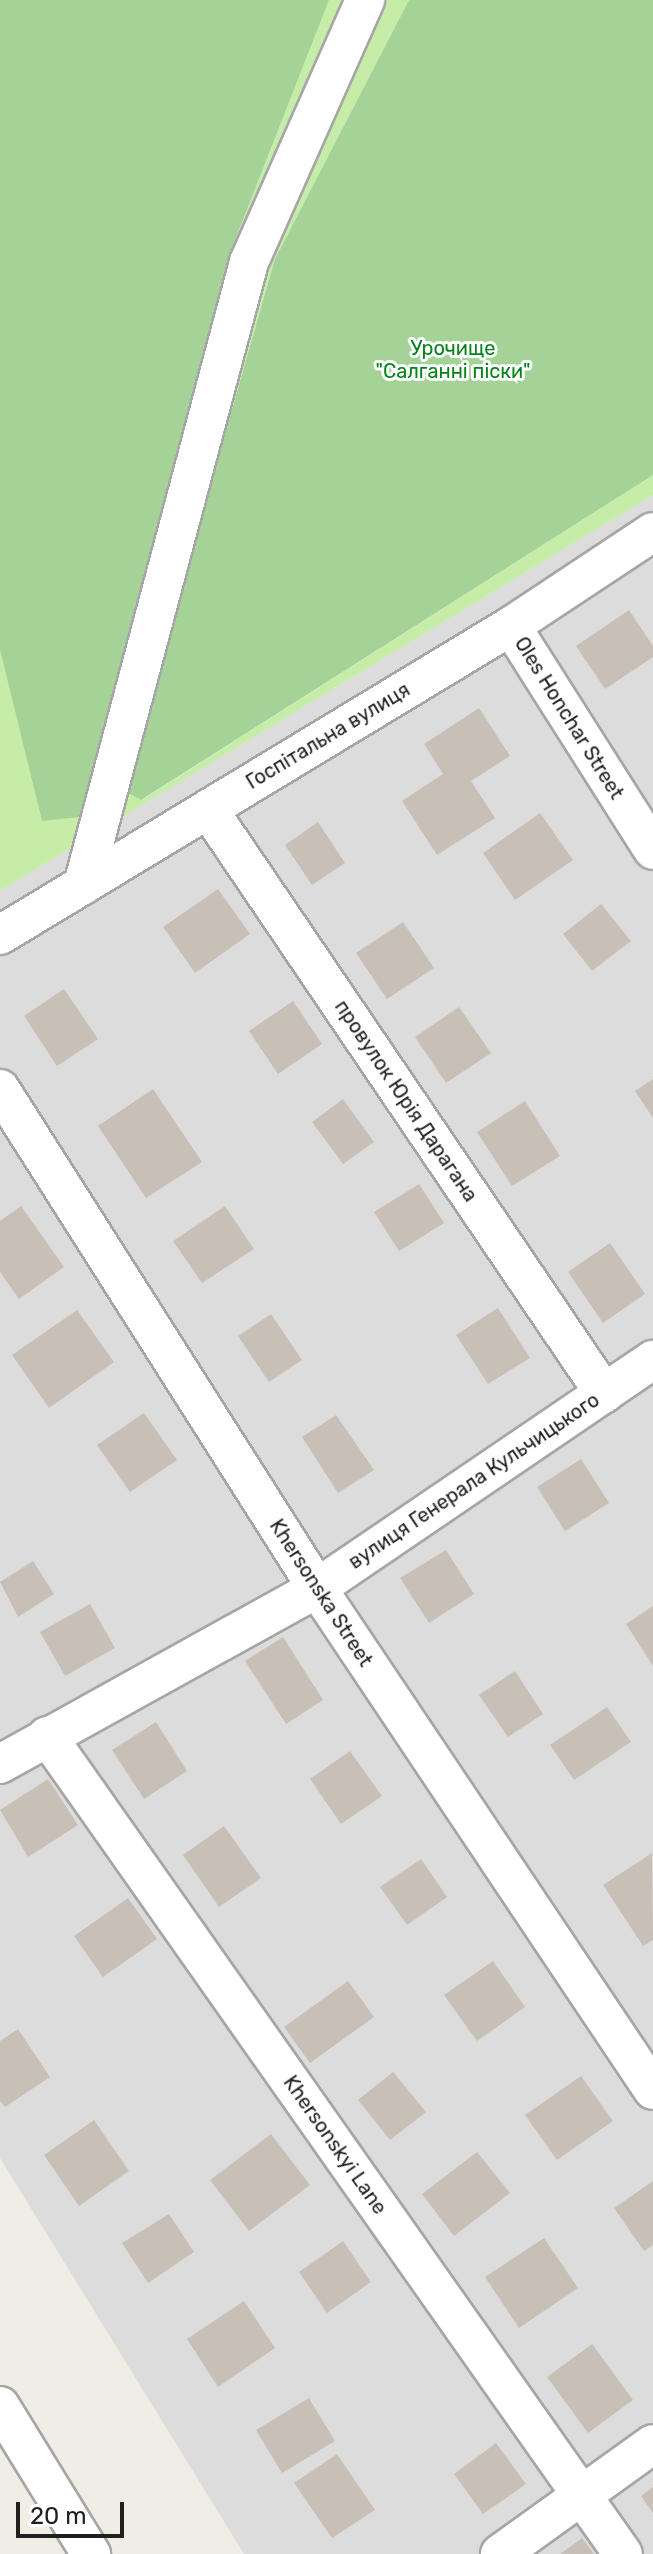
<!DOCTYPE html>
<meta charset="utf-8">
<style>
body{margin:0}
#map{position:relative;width:653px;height:2554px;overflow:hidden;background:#f0ede4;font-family:Rubik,sans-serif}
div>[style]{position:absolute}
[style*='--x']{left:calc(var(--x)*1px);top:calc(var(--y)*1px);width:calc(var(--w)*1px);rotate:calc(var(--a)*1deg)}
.residential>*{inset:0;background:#dddcdc}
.grass>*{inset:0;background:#c5eda7}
.forest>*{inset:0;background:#a4d297}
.building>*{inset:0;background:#c8c0b7}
.roads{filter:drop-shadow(2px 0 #a6a6a6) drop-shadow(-2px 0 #a6a6a6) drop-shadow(0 2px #a6a6a6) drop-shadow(0 -2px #a6a6a6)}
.minor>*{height:38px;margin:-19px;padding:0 19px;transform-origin:19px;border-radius:19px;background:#fff}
span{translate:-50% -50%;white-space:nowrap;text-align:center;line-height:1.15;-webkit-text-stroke:6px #fff;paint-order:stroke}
.park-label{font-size:20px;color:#058419}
.street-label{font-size:20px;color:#1f1f1f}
.scale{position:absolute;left:16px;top:2502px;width:108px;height:36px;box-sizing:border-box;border:4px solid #1f1f1f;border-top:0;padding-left:10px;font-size:24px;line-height:28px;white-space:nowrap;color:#1f1f1f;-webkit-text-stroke:6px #fff;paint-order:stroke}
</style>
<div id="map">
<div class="residential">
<i style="clip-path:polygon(653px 495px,653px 2554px,244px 2554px,0 2158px,0 891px)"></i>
</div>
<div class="grass">
<i style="clip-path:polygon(329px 0,409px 0,275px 259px,123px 790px,142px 800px,653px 475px,653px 495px,0 891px,0 650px,42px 821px,81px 817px,230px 253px)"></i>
</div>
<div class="forest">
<i style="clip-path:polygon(0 0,329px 0,230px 253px,81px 817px,42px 821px,0 650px)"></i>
<i style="clip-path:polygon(409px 0,653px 0,653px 475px,141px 800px,123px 790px,275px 259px)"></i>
</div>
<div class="building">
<i style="clip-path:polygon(629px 610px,653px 646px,653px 657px,605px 689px,576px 646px)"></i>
<i style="clip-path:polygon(479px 708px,510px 756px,471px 781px,495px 818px,437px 855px,402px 801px,443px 774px,424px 744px)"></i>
<i style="clip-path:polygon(540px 813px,573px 860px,515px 900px,483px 853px)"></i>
<i style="clip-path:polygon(318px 822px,345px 863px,312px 885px,285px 845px)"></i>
<i style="clip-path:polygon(218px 889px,250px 934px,195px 973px,163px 927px)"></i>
<i style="clip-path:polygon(601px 904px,631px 941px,592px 971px,563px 934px)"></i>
<i style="clip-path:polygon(403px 922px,434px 968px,387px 999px,356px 953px)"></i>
<i style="clip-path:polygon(64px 989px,98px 1039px,57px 1066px,24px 1016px)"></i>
<i style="clip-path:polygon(293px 1001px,322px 1044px,278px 1074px,249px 1031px)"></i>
<i style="clip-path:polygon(459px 1007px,491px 1053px,446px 1083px,415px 1037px)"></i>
<i style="clip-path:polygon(653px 1079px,653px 1118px,635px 1091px)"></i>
<i style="clip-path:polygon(153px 1089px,202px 1162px,146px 1198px,98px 1126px)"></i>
<i style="clip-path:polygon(343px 1099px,374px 1142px,343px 1164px,312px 1122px)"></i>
<i style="clip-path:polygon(525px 1101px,560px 1156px,512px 1186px,477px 1132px)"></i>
<i style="clip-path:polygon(419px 1184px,444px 1223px,399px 1251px,374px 1212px)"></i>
<i style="clip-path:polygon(21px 1206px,64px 1267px,19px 1299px,0 1272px,0 1221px)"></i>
<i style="clip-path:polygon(225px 1206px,254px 1249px,202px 1283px,173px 1241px)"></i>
<i style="clip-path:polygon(610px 1243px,645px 1294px,603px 1323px,568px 1272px)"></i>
<i style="clip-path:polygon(498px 1308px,530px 1358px,488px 1384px,456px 1335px)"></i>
<i style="clip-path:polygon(77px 1310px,114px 1362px,49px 1408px,12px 1355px)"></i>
<i style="clip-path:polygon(271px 1314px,302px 1360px,269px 1382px,238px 1336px)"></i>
<i style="clip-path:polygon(144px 1413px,177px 1460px,130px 1492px,97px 1445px)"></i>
<i style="clip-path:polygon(336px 1415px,374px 1470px,338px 1493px,302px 1437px)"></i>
<i style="clip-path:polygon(581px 1459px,609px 1503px,565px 1531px,537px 1487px)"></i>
<i style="clip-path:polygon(446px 1550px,474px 1594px,429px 1623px,400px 1578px)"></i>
<i style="clip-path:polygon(33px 1561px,54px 1594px,18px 1617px,0 1582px)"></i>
<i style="clip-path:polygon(90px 1604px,115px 1648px,65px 1676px,40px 1632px)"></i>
<i style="clip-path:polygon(653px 1606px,653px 1666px,626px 1624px)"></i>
<i style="clip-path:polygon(283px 1637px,323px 1700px,286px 1724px,245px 1661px)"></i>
<i style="clip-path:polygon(515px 1671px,543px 1714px,508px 1737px,479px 1695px)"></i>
<i style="clip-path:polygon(607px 1707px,631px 1742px,574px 1780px,550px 1745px)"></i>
<i style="clip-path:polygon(156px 1722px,187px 1771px,144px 1799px,112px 1750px)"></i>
<i style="clip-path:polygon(350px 1751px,382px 1796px,341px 1824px,310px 1779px)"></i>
<i style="clip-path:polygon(48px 1779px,78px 1825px,28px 1857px,0 1810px)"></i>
<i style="clip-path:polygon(224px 1826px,261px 1878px,219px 1907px,183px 1855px)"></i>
<i style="clip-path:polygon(652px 1853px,653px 1940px,643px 1946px,603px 1885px)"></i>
<i style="clip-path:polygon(421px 1859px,447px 1897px,407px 1925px,380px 1887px)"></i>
<i style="clip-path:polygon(128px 1898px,157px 1939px,103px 1977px,74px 1936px)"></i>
<i style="clip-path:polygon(493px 1961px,525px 2007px,477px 2041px,444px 1995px)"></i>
<i style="clip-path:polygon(348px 1981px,374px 2017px,310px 2063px,284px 2027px)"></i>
<i style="clip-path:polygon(18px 2029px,50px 2077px,5px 2107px,0 2101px,0 2041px)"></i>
<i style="clip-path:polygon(393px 2072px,426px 2112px,390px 2140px,358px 2100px)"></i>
<i style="clip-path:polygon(581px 2076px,613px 2121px,557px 2160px,525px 2115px)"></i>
<i style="clip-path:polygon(94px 2120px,129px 2171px,79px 2206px,44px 2155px)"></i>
<i style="clip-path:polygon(271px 2134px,310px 2185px,249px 2231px,210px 2180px)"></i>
<i style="clip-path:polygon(477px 2152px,510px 2193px,454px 2236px,422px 2194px)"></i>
<i style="clip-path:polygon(653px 2181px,653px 2245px,644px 2251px,614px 2208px)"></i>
<i style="clip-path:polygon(169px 2214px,194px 2252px,148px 2283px,122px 2243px)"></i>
<i style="clip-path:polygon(544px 2238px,578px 2288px,519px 2328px,485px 2277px)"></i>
<i style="clip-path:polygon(343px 2241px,371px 2282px,327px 2313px,299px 2272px)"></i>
<i style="clip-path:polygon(244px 2301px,275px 2348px,218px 2387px,187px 2339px)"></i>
<i style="clip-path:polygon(592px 2344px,633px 2400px,588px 2433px,547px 2377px)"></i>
<i style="clip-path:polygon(309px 2398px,335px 2441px,282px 2473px,256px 2430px)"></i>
<i style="clip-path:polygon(496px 2443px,526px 2484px,483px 2514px,454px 2474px)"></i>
<i style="clip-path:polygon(337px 2454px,375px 2510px,332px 2538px,294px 2483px)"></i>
<i style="clip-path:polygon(653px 2487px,653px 2513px,641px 2496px)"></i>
<i style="clip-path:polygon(582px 2538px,594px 2554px,560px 2554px)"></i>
</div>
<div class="roads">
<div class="minor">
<i style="--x:511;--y:626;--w:265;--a:57.6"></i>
<i style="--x:208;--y:809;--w:706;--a:55.86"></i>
<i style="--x:83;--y:885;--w:645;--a:-75.08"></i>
<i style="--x:249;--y:262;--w:287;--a:-66.1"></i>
<i style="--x:0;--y:935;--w:597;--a:-31.16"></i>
<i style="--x:511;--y:626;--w:170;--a:-33.5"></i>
<i style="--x:0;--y:1089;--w:591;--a:57.57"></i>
<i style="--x:317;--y:1588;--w:604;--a:56.2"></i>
<i style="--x:47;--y:1736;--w:1000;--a:54.85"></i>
<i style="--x:0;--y:1764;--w:363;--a:-29"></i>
<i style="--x:317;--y:1588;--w:406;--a:-34.2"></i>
<i style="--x:0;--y:2406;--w:174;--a:58.4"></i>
<i style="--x:500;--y:2554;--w:188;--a:-35.7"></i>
</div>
</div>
<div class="park-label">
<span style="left:453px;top:360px">Урочище<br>"Салганні піски"</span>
</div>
<div class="street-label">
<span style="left:569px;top:718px;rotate:58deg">Oles Honchar Street</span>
<span style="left:328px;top:736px;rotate:-31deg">Госпітальна вулиця</span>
<span style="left:406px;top:1101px;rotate:56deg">провулок Юрія Дарагана</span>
<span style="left:474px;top:1481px;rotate:-34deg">вулиця Генерала Кульчицького</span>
<span style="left:321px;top:1593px;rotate:57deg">Khersonska Street</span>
<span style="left:335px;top:2145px;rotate:55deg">Khersonskyi Lane</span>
</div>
<div class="scale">20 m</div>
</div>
